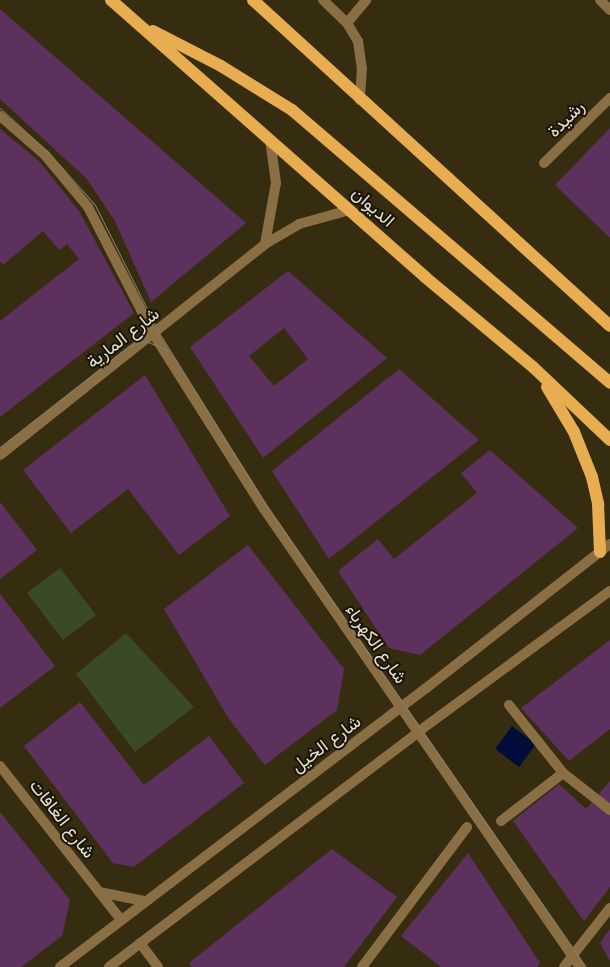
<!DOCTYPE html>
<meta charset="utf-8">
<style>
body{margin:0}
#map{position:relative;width:610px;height:967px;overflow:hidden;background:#362d11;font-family:"Nunito Sans",Vazirmatn,sans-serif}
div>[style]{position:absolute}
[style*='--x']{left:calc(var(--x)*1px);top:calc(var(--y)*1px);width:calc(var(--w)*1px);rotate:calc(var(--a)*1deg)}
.green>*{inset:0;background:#3a4928}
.water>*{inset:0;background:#020c3b}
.building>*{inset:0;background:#5d315e}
.pedestrian>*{height:10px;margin:-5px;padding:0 5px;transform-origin:5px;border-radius:5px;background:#8a6e44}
.minor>*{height:10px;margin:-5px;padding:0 5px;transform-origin:5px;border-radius:5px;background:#8a6e44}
.primary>*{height:12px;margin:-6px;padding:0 6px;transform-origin:6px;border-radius:6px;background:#e7ad50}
.tram>*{height:1px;margin:-0.5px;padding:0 0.5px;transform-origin:0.5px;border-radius:0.5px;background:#877f68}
span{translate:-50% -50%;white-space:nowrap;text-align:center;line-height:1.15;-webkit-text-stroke:4px #1a150a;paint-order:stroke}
.street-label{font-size:18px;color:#e6e0d0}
</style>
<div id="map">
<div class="green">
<i style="clip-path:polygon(60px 568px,96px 615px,63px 640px,27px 593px)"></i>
<i style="clip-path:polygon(126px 633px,194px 707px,135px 752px,76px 674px)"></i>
</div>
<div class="water">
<i style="clip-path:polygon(512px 726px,536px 744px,519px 767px,495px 749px)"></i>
</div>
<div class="building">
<i style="clip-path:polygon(0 9px,246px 223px,151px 302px,115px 221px,86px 178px,0 99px)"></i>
<i style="clip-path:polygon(610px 128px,610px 238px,555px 185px)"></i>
<i style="clip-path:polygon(0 129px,39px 161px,79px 211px,134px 313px,0 417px,0 321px,79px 259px,67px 244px,59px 250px,43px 231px,3px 265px,0 261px)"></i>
<i style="clip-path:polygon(evenodd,288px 271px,387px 358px,263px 458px,190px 347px,288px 271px,284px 328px,308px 359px,274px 386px,249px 356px,284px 328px)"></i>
<i style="clip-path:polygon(399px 369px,479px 440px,329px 559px,272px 471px)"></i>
<i style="clip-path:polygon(145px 375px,230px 516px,179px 555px,128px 489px,71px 533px,23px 470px)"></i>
<i style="clip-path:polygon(490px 450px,578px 528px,420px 655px,389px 648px,338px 571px,378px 539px,394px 559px,477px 493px,461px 473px)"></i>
<i style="clip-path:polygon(0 502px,37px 550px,0 579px)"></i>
<i style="clip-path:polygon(248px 545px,344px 669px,337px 710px,265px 765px,229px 719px,164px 609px)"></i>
<i style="clip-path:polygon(0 594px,55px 666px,0 708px)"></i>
<i style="clip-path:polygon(610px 640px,610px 729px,569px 761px,521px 708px)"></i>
<i style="clip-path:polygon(80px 702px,144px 785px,209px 736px,244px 783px,134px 867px,113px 863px,24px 746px)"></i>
<i style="clip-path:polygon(610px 781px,610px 887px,584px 921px,513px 821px,559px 784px,586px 809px)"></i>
<i style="clip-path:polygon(0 812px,70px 900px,62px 936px,21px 967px,0 967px)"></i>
<i style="clip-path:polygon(332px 849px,397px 897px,344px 967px,192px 967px,189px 963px)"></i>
<i style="clip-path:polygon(468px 853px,540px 963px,537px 967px,441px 967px,401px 936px)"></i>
<i style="clip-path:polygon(610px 929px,610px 961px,600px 943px)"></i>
</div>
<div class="pedestrian">
<i style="--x:509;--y:705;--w:87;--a:51.5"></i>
<i style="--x:563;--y:773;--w:60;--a:38.2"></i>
<i style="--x:501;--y:821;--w:78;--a:-37.7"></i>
<i style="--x:573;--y:955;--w:60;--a:-51.8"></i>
<i style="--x:362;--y:967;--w:175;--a:-53.1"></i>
</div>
<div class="minor">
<i style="--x:323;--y:0;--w:33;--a:44"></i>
<i style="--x:347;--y:23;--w:21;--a:59"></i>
<i style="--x:358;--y:41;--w:27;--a:82"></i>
<i style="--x:362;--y:68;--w:32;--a:94"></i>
<i style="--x:600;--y:0;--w:14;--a:45"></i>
<i style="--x:347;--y:23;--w:30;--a:-50"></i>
<i style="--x:0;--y:116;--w:60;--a:40.9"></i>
<i style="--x:45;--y:155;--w:67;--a:50.4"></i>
<i style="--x:88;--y:207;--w:144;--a:62.7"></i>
<i style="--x:154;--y:335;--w:206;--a:57.7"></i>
<i style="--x:264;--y:509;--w:556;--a:55.4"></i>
<i style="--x:544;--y:163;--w:93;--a:-44.6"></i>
<i style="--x:265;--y:244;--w:62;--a:-79.8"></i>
<i style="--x:276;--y:183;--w:43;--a:-97.9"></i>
<i style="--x:0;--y:455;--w:339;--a:-38.5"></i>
<i style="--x:265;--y:244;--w:39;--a:-30"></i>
<i style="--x:299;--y:224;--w:53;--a:-15.4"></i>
<i style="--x:0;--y:766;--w:196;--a:51.8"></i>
<i style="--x:99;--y:892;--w:46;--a:11.3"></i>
<i style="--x:140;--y:943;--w:30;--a:53"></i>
<i style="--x:60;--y:967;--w:459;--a:-37.3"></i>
<i style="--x:425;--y:689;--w:235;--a:-38.1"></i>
<i style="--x:109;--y:967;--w:393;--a:-37.2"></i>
<i style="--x:422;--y:729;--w:233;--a:-36.3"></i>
<i style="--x:564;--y:967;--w:15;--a:-53"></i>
</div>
<div class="primary">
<i style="--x:111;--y:0;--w:419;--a:41.4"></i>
<i style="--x:425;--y:277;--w:141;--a:39.8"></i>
<i style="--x:533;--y:367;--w:106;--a:43.5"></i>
<i style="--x:253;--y:0;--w:483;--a:42.4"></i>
<i style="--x:153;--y:31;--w:76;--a:27.2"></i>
<i style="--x:221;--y:66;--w:84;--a:31.8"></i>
<i style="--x:292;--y:110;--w:419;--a:40.6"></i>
<i style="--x:547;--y:387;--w:52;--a:59"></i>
<i style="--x:574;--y:432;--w:48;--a:68.2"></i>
<i style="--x:592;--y:477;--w:28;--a:77"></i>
<i style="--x:598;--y:504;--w:48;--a:87.6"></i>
</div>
<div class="tram">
<i style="--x:0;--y:108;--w:67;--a:42.6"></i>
<i style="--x:49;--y:153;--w:69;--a:48.5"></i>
<i style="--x:95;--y:205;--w:141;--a:63.4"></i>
<i style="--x:158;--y:331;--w:207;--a:58.2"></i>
<i style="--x:267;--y:507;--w:560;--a:55.26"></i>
<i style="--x:0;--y:447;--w:164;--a:-38.1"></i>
<i style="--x:129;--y:346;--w:18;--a:-16"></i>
<i style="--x:146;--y:341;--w:24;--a:24"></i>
</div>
<div class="street-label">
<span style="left:566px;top:119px;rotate:-45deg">رشيدة</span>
<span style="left:373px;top:207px;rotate:42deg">الديوان</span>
<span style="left:123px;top:338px;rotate:-38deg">شارع المارية</span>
<span style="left:376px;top:644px;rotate:55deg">شارع الكهرباء</span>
<span style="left:326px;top:744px;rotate:-37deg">شارع الخيل</span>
<span style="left:62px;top:819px;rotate:52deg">شارع الغافات</span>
</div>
</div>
